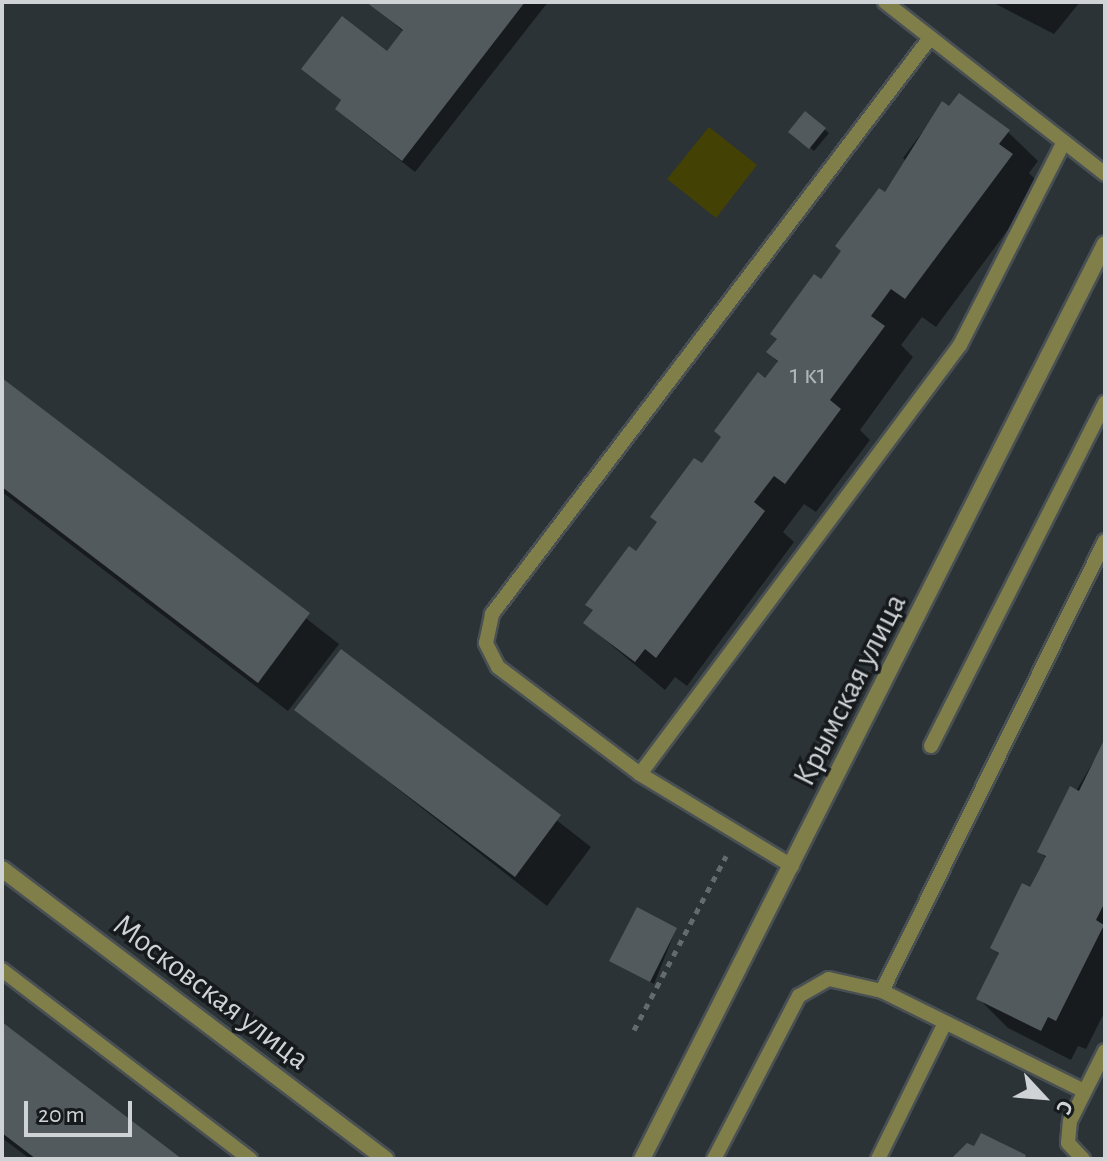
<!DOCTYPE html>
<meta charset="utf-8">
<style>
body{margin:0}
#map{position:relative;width:1107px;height:1161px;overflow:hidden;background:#2b3337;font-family:"Alegreya Sans",sans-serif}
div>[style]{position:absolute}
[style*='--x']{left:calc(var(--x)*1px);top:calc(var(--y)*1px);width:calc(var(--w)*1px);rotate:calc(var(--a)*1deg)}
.green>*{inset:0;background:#444105}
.shadow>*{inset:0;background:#0007}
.building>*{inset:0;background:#525a5e}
.path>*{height:5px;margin-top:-2.5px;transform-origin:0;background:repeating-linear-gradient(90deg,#646a6e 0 6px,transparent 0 12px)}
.roads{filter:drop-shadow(2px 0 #495054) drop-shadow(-2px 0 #495054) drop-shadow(0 2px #495054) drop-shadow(0 -2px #495054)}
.lane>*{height:14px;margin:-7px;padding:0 7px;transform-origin:7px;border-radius:7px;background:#807e49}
.street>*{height:16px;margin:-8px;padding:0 8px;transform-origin:8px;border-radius:8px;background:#807e49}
span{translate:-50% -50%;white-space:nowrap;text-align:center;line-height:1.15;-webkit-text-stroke:7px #171a1c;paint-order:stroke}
.number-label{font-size:28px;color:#b0b5b8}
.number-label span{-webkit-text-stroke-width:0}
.street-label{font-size:32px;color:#cfd3d6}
.frame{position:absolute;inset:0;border:4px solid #cfd3d6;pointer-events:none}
.north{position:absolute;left:1003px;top:1057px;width:80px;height:80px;-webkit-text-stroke:6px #171a1c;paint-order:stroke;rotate:116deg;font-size:22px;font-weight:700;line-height:32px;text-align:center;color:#cfd3d6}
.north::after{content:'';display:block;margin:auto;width:28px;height:36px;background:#cfd3d6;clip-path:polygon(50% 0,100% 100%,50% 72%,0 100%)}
.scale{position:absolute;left:24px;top:1101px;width:108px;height:36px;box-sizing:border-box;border:4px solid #cfd3d6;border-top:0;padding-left:10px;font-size:24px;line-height:28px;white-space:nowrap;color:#cfd3d6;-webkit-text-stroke:6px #171a1c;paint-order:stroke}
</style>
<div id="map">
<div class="green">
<i style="clip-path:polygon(709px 127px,757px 165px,716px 218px,667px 179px)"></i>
</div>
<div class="shadow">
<i style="clip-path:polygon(368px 2px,548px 2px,415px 172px,350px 121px,338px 109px,343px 102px,303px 68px,387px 54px,404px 32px)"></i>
<i style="clip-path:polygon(992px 2px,1080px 2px,1054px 34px)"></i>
<i style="clip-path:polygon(943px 104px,1008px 132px,1038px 161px,1029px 173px,1041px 185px,936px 327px,922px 317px,901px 345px,913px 357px,860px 430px,870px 440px,816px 512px,804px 504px,783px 532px,794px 542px,687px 686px,675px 677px,665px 690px,585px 623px,779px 363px,768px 352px,909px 164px,903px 158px)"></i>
<i style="clip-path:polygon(805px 114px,829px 133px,814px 151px,795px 135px)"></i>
<i style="clip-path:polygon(2px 381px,339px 644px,288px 711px,2px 492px)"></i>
<i style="clip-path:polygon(341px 652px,591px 847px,547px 906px,297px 710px)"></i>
<i style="clip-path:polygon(1105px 742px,1105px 1011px,1086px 1049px,1078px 1046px,1071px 1060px,1008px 1028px,979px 999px,1000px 955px,992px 948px,1031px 890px,1047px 859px,1040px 852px)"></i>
<i style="clip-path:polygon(676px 929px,654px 984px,611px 960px)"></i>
<i style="clip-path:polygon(2px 1024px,179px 1159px,30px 1159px,2px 1138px)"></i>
</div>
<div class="building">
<i style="clip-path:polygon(366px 2px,525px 2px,402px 161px,335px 109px,341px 100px,301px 69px,342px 16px,387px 51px,403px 30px)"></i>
<i style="clip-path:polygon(959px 93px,1010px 130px,999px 144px,1013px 154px,905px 299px,891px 289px,871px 316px,885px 326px,830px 400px,841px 409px,785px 484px,774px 476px,754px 502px,765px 511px,656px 658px,645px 649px,635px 662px,583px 623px,593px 610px,585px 605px,629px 546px,636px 551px,657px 522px,650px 517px,694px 458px,702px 463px,721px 437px,714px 431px,758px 372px,765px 378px,778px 361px,766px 352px,777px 339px,770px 334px,814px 274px,821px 279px,841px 251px,835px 246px,879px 188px,885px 192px,942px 101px,949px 106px)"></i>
<i style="clip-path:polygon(805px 111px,826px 128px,809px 149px,788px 132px)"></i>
<i style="clip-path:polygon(2px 378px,310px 613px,258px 683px,2px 487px)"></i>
<i style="clip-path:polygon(341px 649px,561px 815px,515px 877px,294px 710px)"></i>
<i style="clip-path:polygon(1105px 738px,1105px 902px,1096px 920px,1104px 925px,1056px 1021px,1048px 1017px,1041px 1031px,976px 999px,999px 953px,990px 948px,1022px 883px,1030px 887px,1038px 872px,1046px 856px,1037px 852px,1070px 786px,1079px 791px)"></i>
<i style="clip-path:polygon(637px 907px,677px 928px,650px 982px,609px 961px)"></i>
<i style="clip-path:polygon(2px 1022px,182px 1159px,36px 1159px,2px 1133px)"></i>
<i style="clip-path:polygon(981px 1133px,1026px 1155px,1024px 1159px,951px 1159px,967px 1143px,974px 1146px)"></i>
</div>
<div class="path">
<i style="--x:634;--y:1030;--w:197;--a:-62.1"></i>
</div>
<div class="roads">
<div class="lane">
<i style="--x:885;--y:2;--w:279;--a:38"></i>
<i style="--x:931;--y:746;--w:385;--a:-63.1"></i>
<i style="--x:640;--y:774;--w:535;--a:-53.28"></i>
<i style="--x:960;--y:345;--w:228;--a:-62.9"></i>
<i style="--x:792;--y:866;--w:178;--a:-148.8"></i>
<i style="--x:640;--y:774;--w:178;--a:-143"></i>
<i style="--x:498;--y:667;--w:27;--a:-117"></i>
<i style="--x:486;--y:643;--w:30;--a:-78"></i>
<i style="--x:492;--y:614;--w:724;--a:-52.75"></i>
<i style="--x:2;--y:970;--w:312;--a:37.3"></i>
<i style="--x:882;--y:991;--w:502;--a:-63.64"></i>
<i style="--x:714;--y:1159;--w:184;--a:-62.5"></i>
<i style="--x:799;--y:996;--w:34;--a:-30"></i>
<i style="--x:829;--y:979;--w:54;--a:12.8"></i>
<i style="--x:882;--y:991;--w:225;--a:26.3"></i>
<i style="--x:878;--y:1159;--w:152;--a:-63.8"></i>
<i style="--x:1083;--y:1159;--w:22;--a:-133"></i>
<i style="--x:1068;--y:1143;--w:22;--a:-85"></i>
<i style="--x:1070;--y:1121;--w:78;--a:-63.4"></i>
</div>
<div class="street">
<i style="--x:2;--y:869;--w:481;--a:37.1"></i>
<i style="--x:642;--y:1159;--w:1025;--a:-63.16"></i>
</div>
</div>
<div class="number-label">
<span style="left:808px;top:375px">1 к1</span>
</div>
<div class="street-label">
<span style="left:850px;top:690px;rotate:-63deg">Крымская улица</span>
<span style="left:211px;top:992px;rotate:37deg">Московская улица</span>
</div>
<div class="frame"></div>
<div class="north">С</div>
<div class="scale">20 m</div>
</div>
